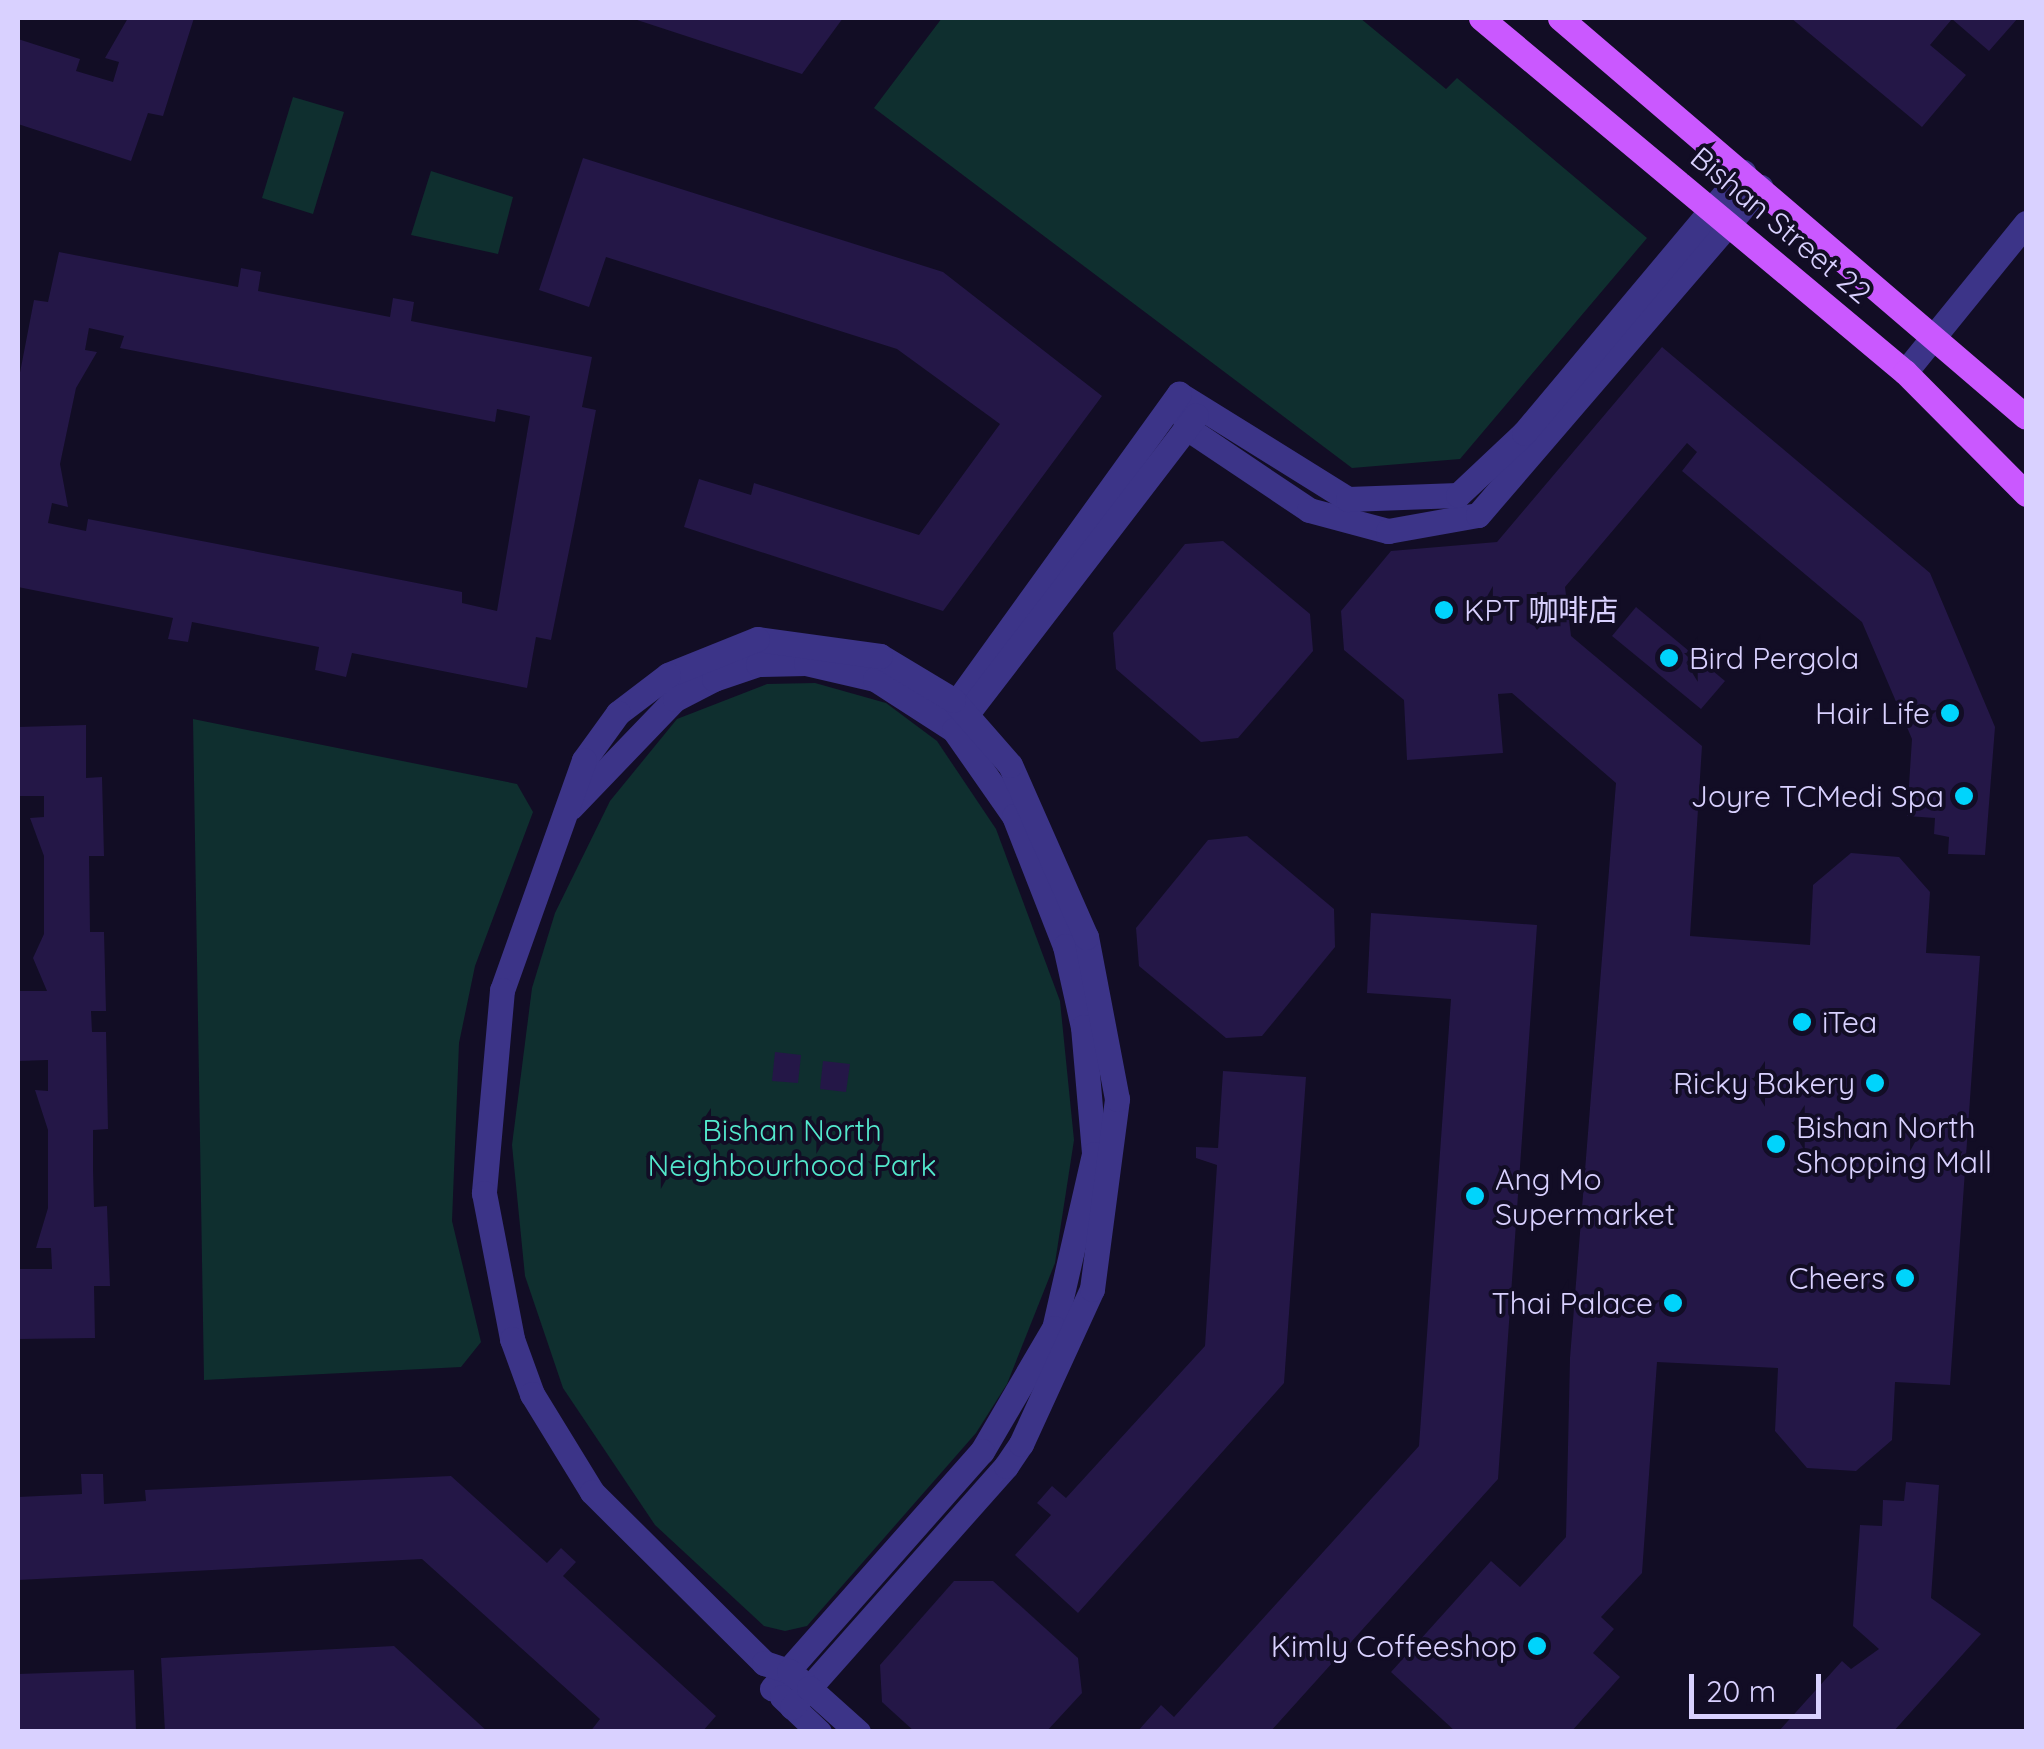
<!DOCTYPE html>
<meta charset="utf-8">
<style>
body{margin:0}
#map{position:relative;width:2044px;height:1749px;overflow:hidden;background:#120d25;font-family:Quicksand,"Noto Sans SC",sans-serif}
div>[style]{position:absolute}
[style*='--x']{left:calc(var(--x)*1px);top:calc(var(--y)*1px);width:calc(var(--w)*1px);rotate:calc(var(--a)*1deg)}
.green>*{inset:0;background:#0f2f2f}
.building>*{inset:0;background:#241747}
.minor>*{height:25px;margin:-12.5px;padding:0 12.5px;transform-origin:12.5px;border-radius:12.5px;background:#3c3488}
.major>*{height:25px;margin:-12.5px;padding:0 12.5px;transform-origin:12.5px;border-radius:12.5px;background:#ca58ff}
.dots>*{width:28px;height:28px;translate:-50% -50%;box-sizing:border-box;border:5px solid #120d25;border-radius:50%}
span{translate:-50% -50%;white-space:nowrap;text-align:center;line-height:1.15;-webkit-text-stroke:8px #120d25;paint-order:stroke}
.street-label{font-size:30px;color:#d9d1ff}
.poi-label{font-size:30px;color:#d9d1ff}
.left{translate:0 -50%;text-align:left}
.right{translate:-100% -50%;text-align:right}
.park-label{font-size:30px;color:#53e8cc}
.frame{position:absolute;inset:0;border:20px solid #d9d1ff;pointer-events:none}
.scale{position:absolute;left:1689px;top:1674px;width:132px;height:45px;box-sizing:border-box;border:5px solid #d9d1ff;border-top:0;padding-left:12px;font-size:30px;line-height:35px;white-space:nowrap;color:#d9d1ff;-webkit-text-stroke:8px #120d25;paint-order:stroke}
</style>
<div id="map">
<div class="green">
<i style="clip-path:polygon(942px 18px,1360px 18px,1446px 89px,1457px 78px,1647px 238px,1460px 459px,1352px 468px,874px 108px)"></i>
<i style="clip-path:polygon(293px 97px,344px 112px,313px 214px,262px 198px)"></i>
<i style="clip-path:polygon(431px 171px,513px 197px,498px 254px,411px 235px)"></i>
<i style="clip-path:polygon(815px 683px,886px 703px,937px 741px,996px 829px,1060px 1001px,1074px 1140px,1055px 1263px,1007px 1384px,976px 1433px,807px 1626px,785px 1631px,764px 1626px,655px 1525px,563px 1388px,525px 1276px,512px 1145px,532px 988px,555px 913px,610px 801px,677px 719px,767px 684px)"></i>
<i style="clip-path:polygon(193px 719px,517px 784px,533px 812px,475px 966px,459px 1043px,452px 1221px,481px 1342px,461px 1367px,204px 1380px)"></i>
</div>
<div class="building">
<i style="clip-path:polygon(128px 18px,194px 18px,163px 116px,148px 113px,131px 161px,18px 124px,18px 39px,80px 59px,76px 71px,113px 82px,119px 62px,105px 58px)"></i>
<i style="clip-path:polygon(631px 18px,843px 18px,802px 74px)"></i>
<i style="clip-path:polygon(1791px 18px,2018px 18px,1989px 51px,1952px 19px,1930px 45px,1966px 75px,1922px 127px)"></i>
<i style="clip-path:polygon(583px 158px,943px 272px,1102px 396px,943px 611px,684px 527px,699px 479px,751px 495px,754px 483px,919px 535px,1000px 424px,897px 349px,606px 257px,589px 307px,539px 290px)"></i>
<i style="clip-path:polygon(evenodd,59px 252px,238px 287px,241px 268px,261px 272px,258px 291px,390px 317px,393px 298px,414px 302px,411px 321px,592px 357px,582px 407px,596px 410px,574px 526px,551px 640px,536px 637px,527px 688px,352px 653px,346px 677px,315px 670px,319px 647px,192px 622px,188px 642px,168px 639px,173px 618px,18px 587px,18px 383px,34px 300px,48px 302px,59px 252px,89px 328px,124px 336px,120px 348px,495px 422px,497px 409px,530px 416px,497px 611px,462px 603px,462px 592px,351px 570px,88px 519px,86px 531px,48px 523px,52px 503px,68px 507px,60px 464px,76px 388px,97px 352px,85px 350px,89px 328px)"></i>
<i style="clip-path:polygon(1662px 347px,1930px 573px,1995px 727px,1985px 855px,1948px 854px,1949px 837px,1934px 834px,1935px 818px,1907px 816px,1912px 739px,1862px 622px,1682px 471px,1697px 452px,1687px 443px,1565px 587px,1571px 636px,1702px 746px,1690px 936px,1810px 945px,1813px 885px,1851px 853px,1899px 857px,1930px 892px,1926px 953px,1980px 956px,1950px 1385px,1895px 1382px,1892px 1440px,1856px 1471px,1807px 1468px,1775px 1431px,1778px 1368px,1657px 1362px,1642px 1573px,1601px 1617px,1614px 1629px,1593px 1653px,1620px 1677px,1571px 1732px,1456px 1732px,1391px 1672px,1491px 1561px,1520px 1587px,1566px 1537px,1570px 1358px,1616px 783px,1512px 693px,1498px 694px,1503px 753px,1407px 760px,1404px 700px,1344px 650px,1341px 611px,1391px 551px,1497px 542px)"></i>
<i style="clip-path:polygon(1223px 541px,1310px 614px,1313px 651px,1238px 738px,1201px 742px,1116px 669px,1113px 633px,1185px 544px)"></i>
<i style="clip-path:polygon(1636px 607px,1725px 681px,1701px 709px,1612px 636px)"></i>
<i style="clip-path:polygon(86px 725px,86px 778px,102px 777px,104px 856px,89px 856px,90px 932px,104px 932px,106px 1011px,91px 1011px,92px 1032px,106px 1032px,108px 1129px,93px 1130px,93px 1169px,94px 1207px,107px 1206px,110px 1286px,94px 1286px,95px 1338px,18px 1339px,18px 1269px,52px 1269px,51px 1248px,36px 1248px,48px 1208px,48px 1130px,35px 1090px,48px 1091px,48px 1060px,18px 1061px,18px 991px,47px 991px,33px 958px,44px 934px,44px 856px,30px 818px,44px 817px,44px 796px,18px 796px,18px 727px)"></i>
<i style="clip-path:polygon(1247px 836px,1334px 909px,1335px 947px,1262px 1036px,1226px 1038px,1139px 966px,1136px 928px,1208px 840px)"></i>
<i style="clip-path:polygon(1371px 913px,1537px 925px,1498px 1479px,1270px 1732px,1137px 1732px,1161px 1705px,1174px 1717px,1419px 1446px,1451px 999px,1367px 993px)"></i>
<i style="clip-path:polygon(775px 1052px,801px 1055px,798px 1083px,772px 1081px)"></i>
<i style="clip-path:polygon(823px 1061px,850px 1064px,846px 1092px,820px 1089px)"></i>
<i style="clip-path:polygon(1223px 1071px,1306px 1077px,1284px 1383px,1078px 1613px,1015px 1555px,1051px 1515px,1037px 1503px,1052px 1486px,1066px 1498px,1205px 1346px,1217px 1165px,1196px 1158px,1196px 1147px,1218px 1148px)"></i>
<i style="clip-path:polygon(81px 1474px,103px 1474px,104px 1504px,146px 1501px,145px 1490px,451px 1476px,547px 1563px,561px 1548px,576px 1562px,563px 1576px,716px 1716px,702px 1732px,590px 1732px,600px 1719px,422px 1559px,18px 1580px,18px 1497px,82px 1494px)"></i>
<i style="clip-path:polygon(1906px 1482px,1939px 1485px,1931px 1598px,1981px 1634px,1893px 1732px,1778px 1732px,1842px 1661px,1851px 1669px,1879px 1649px,1853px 1626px,1860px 1525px,1882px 1526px,1883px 1500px,1904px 1501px)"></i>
<i style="clip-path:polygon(954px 1581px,993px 1581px,1078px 1658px,1082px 1693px,1046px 1732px,915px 1732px,882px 1702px,880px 1665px)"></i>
<i style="clip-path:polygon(394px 1646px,488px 1732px,165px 1732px,161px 1658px)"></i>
<i style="clip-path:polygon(134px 1670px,136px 1732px,18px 1732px,18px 1674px)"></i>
</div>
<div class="minor">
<i style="--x:1905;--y:372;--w:192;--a:-50.9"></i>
<i style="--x:1179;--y:394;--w:35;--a:77"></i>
<i style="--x:1187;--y:428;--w:147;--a:33.9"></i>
<i style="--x:1309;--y:510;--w:82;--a:14.9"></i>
<i style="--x:1388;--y:531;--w:91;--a:-10.1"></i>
<i style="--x:1478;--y:515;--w:433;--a:-49.3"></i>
<i style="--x:1179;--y:394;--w:199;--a:31.9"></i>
<i style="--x:1348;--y:499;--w:110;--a:-2.1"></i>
<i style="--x:1458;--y:495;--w:91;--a:-43.2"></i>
<i style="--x:1524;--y:433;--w:341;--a:-50"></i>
<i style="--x:948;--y:714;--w:395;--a:-54.2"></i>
<i style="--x:956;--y:728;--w:394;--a:-52.5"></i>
<i style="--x:571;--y:807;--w:150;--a:-46.1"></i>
<i style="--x:675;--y:699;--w:44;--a:-27.1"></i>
<i style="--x:714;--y:679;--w:46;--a:-18.8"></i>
<i style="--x:758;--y:664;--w:48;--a:-1.2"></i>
<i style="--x:806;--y:663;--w:71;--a:13.1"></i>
<i style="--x:875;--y:679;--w:94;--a:32.8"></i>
<i style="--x:954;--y:730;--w:105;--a:55.1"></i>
<i style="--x:1014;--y:816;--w:140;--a:68.6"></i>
<i style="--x:1065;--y:946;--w:83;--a:77.5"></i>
<i style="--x:1083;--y:1027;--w:127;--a:85"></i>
<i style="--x:1094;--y:1154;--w:179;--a:102.9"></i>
<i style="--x:1054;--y:1328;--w:143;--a:120.3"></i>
<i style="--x:982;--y:1451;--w:317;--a:131.5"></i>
<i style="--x:782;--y:1697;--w:51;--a:43.4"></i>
<i style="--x:792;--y:1707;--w:25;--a:-48"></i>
<i style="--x:809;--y:1688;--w:297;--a:-48.4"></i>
<i style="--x:1006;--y:1466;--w:27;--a:-56"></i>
<i style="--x:1021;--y:1444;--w:170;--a:-65.4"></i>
<i style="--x:1092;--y:1289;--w:192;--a:-82.5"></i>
<i style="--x:1117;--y:1099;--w:165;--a:-100.8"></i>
<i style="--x:1086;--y:937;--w:188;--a:-113.8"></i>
<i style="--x:1010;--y:765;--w:86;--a:-131.2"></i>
<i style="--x:953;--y:700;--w:85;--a:-148.9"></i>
<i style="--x:880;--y:656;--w:124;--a:-172.1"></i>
<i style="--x:757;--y:639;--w:96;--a:158"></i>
<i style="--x:668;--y:675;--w:63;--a:142.8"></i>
<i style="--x:618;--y:713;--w:58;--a:125.9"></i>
<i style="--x:584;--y:760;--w:244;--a:109.6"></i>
<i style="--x:502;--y:990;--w:204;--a:95.1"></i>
<i style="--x:484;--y:1193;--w:149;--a:79.1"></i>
<i style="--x:512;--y:1339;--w:59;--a:70"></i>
<i style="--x:532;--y:1394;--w:115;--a:58.5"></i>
<i style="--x:592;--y:1492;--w:243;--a:44.8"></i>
<i style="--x:764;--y:1663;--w:26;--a:18"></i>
<i style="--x:789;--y:1671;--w:26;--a:40"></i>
<i style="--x:809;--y:1688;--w:66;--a:41.9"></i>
</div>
<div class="major">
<i style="--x:1481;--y:18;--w:552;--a:39.86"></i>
<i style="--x:1905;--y:372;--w:172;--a:45.2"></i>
<i style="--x:1560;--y:18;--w:613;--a:40.57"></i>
</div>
<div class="dots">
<i style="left:1444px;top:610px;background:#00d4fc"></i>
<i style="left:1669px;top:658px;background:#00d4fc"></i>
<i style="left:1950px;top:713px;background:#00d4fc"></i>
<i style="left:1964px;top:796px;background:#00d4fc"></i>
<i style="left:1802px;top:1022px;background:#00d4fc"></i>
<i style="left:1875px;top:1083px;background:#00d4fc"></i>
<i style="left:1776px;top:1144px;background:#00d4fc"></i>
<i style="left:1475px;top:1196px;background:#00d4fc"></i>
<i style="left:1905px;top:1278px;background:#00d4fc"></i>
<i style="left:1673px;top:1303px;background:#00d4fc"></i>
<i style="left:1537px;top:1646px;background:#00d4fc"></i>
</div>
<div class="street-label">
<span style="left:1781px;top:225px;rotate:40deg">Bishan Street 22</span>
</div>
<div class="poi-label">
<span class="left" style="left:1464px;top:610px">KPT 咖啡店</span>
<span class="left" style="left:1689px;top:658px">Bird Pergola</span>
<span class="right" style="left:1930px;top:713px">Hair Life</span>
<span class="right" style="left:1944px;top:796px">Joyre TCMedi Spa</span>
<span class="left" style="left:1822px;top:1022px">iTea</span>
<span class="right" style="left:1855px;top:1083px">Ricky Bakery</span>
<span class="left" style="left:1796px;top:1144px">Bishan North<br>Shopping Mall</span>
<span class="left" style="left:1495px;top:1196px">Ang Mo<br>Supermarket</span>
<span class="right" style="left:1885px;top:1278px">Cheers</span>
<span class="right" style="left:1653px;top:1303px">Thai Palace</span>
<span class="right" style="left:1517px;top:1646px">Kimly Coffeeshop</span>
</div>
<div class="park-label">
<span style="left:792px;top:1147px">Bishan North<br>Neighbourhood Park</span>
</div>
<div class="frame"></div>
<div class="scale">20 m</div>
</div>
